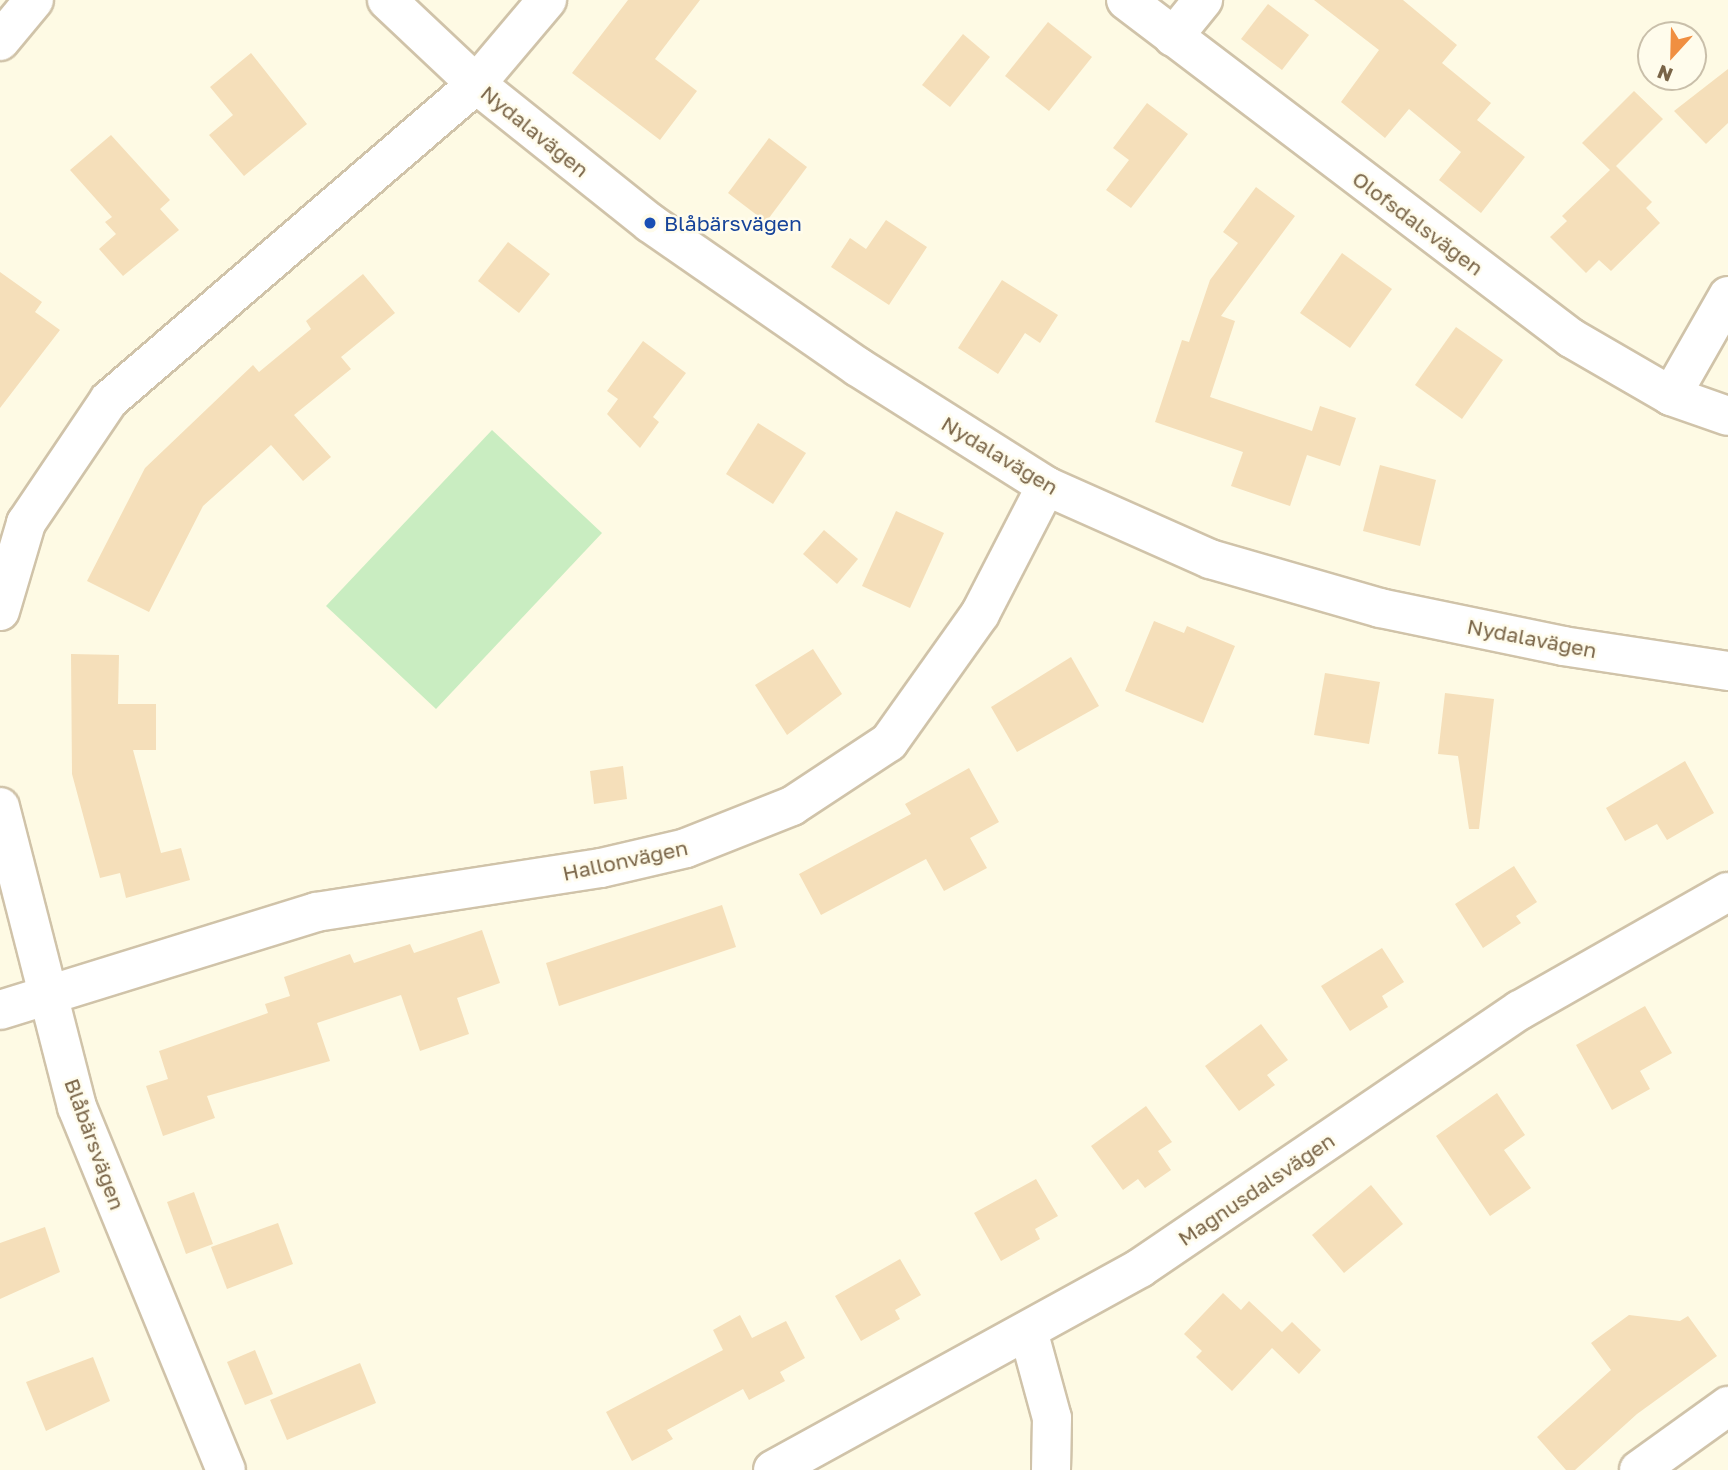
<!DOCTYPE html>
<meta charset="utf-8">
<style>
body{margin:0}
#map{position:relative;width:1728px;height:1470px;overflow:hidden;background:#fefae4;font-family:"Golos Text",sans-serif}
div>[style]{position:absolute}
[style*='--x']{left:calc(var(--x)*1px);top:calc(var(--y)*1px);width:calc(var(--w)*1px);rotate:calc(var(--a)*1deg)}
.green>*{inset:0;background:#c9edc1}
.building>*{inset:0;background:#f5dfba}
.roads{filter:drop-shadow(2px 0 #d0c3a9) drop-shadow(-2px 0 #d0c3a9) drop-shadow(0 2px #d0c3a9) drop-shadow(0 -2px #d0c3a9)}
.street>*{height:38px;margin:-19px;padding:0 19px;transform-origin:19px;border-radius:19px;background:#fff}
.secondary>*{height:38px;margin:-19px;padding:0 19px;transform-origin:19px;border-radius:19px;background:#fff}
.dots>*{width:19px;height:19px;translate:-50% -50%;box-sizing:border-box;border:4px solid #fffcec;border-radius:50%}
span{translate:-50% -50%;white-space:nowrap;text-align:center;line-height:1.15;-webkit-text-stroke:5px #fffcec;paint-order:stroke}
.street-label{font-size:21px;color:#796447}
.transit-label{font-size:21px;color:#164399}
.left{translate:0 -50%;text-align:left}
.north{position:absolute;left:1637px;top:21px;width:70px;height:70px;box-sizing:border-box;background:#fffcec;border:2px solid #c9bfaa;border-radius:50%;rotate:202deg;font-size:19px;font-weight:700;line-height:28px;text-align:center;color:#796447}
.north::after{content:'';display:block;margin:auto;width:24px;height:32px;background:#f08f41;clip-path:polygon(50% 0,100% 100%,50% 72%,0 100%)}
</style>
<div id="map">
<div class="green">
<i style="clip-path:polygon(492px 430px,602px 533px,436px 709px,326px 606px)"></i>
</div>
<div class="building">
<i style="clip-path:polygon(628px 0,700px 0,655px 59px,697px 91px,660px 140px,572px 73px)"></i>
<i style="clip-path:polygon(1314px 0,1403px 0,1457px 45px,1442px 63px,1491px 103px,1477px 120px,1525px 157px,1481px 213px,1439px 180px,1461px 152px,1409px 109px,1385px 138px,1341px 102px,1379px 50px)"></i>
<i style="clip-path:polygon(1268px 4px,1309px 35px,1282px 70px,1241px 39px)"></i>
<i style="clip-path:polygon(1048px 22px,1092px 57px,1049px 111px,1005px 76px)"></i>
<i style="clip-path:polygon(963px 34px,990px 57px,950px 107px,922px 85px)"></i>
<i style="clip-path:polygon(251px 53px,307px 124px,244px 176px,209px 135px,233px 115px,210px 87px)"></i>
<i style="clip-path:polygon(1728px 69px,1728px 123px,1706px 144px,1674px 111px)"></i>
<i style="clip-path:polygon(1634px 91px,1663px 119px,1616px 166px,1652px 202px,1646px 208px,1660px 223px,1611px 271px,1599px 260px,1586px 273px,1550px 237px,1567px 221px,1562px 216px,1610px 170px,1582px 143px)"></i>
<i style="clip-path:polygon(1147px 103px,1188px 134px,1131px 208px,1106px 190px,1129px 160px,1113px 148px)"></i>
<i style="clip-path:polygon(111px 135px,170px 200px,160px 209px,179px 230px,123px 276px,99px 249px,116px 234px,105px 222px,112px 217px,70px 170px)"></i>
<i style="clip-path:polygon(769px 138px,807px 167px,766px 222px,728px 193px)"></i>
<i style="clip-path:polygon(1256px 187px,1295px 216px,1221px 316px,1235px 321px,1210px 397px,1312px 431px,1320px 406px,1356px 418px,1340px 466px,1307px 455px,1290px 506px,1231px 486px,1243px 452px,1155px 422px,1182px 340px,1189px 342px,1210px 280px,1238px 243px,1223px 232px)"></i>
<i style="clip-path:polygon(886px 220px,927px 247px,889px 305px,831px 267px,850px 238px,866px 249px)"></i>
<i style="clip-path:polygon(508px 242px,550px 274px,519px 313px,478px 281px)"></i>
<i style="clip-path:polygon(1342px 253px,1392px 289px,1350px 348px,1300px 313px)"></i>
<i style="clip-path:polygon(0 272px,42px 302px,35px 312px,60px 330px,0 408px)"></i>
<i style="clip-path:polygon(363px 274px,395px 313px,341px 357px,351px 369px,294px 415px,331px 457px,303px 481px,271px 445px,203px 506px,149px 612px,87px 581px,145px 468px,253px 365px,259px 372px,311px 329px,306px 321px)"></i>
<i style="clip-path:polygon(1002px 280px,1058px 315px,1040px 343px,1025px 333px,998px 374px,958px 348px)"></i>
<i style="clip-path:polygon(1456px 327px,1503px 360px,1462px 419px,1415px 385px)"></i>
<i style="clip-path:polygon(643px 341px,686px 373px,653px 417px,659px 422px,640px 448px,607px 414px,618px 399px,607px 391px)"></i>
<i style="clip-path:polygon(758px 423px,806px 453px,773px 504px,726px 474px)"></i>
<i style="clip-path:polygon(1380px 465px,1436px 480px,1420px 546px,1363px 531px)"></i>
<i style="clip-path:polygon(896px 511px,944px 533px,910px 608px,862px 586px)"></i>
<i style="clip-path:polygon(824px 530px,858px 559px,837px 584px,803px 554px)"></i>
<i style="clip-path:polygon(1154px 621px,1184px 633px,1187px 626px,1235px 646px,1203px 723px,1125px 691px)"></i>
<i style="clip-path:polygon(813px 649px,842px 694px,787px 735px,755px 685px)"></i>
<i style="clip-path:polygon(71px 654px,119px 655px,118px 704px,156px 704px,156px 750px,133px 750px,161px 853px,181px 848px,190px 880px,126px 898px,120px 873px,100px 878px,72px 774px)"></i>
<i style="clip-path:polygon(1071px 657px,1099px 706px,1017px 752px,991px 707px)"></i>
<i style="clip-path:polygon(1325px 673px,1380px 682px,1369px 744px,1314px 735px)"></i>
<i style="clip-path:polygon(1445px 693px,1494px 699px,1479px 829px,1469px 829px,1458px 756px,1438px 754px)"></i>
<i style="clip-path:polygon(1685px 761px,1714px 813px,1667px 840px,1657px 824px,1625px 841px,1606px 808px)"></i>
<i style="clip-path:polygon(623px 766px,627px 799px,594px 804px,590px 771px)"></i>
<i style="clip-path:polygon(969px 768px,999px 822px,970px 838px,987px 868px,944px 891px,926px 859px,821px 915px,799px 874px,911px 814px,905px 804px)"></i>
<i style="clip-path:polygon(1514px 866px,1537px 902px,1516px 916px,1521px 923px,1483px 948px,1455px 904px)"></i>
<i style="clip-path:polygon(722px 905px,736px 947px,559px 1006px,546px 963px)"></i>
<i style="clip-path:polygon(482px 930px,500px 983px,457px 998px,469px 1034px,420px 1051px,401px 995px,317px 1023px,330px 1061px,207px 1096px,215px 1118px,163px 1136px,146px 1086px,168px 1079px,159px 1051px,268px 1013px,265px 1004px,290px 996px,284px 977px,350px 954px,354px 963px,410px 944px,414px 953px)"></i>
<i style="clip-path:polygon(1382px 948px,1404px 982px,1382px 996px,1388px 1007px,1350px 1031px,1321px 986px)"></i>
<i style="clip-path:polygon(1645px 1006px,1672px 1053px,1640px 1071px,1650px 1089px,1612px 1110px,1576px 1045px)"></i>
<i style="clip-path:polygon(1261px 1024px,1288px 1060px,1267px 1075px,1275px 1085px,1239px 1111px,1205px 1066px)"></i>
<i style="clip-path:polygon(1497px 1093px,1525px 1135px,1504px 1150px,1531px 1188px,1490px 1216px,1436px 1136px)"></i>
<i style="clip-path:polygon(1146px 1106px,1172px 1142px,1158px 1151px,1171px 1170px,1145px 1188px,1138px 1179px,1123px 1190px,1091px 1146px)"></i>
<i style="clip-path:polygon(1036px 1179px,1058px 1216px,1035px 1229px,1040px 1239px,1001px 1261px,974px 1213px)"></i>
<i style="clip-path:polygon(1371px 1185px,1403px 1224px,1344px 1273px,1312px 1235px)"></i>
<i style="clip-path:polygon(194px 1192px,213px 1244px,186px 1254px,167px 1202px)"></i>
<i style="clip-path:polygon(278px 1223px,293px 1264px,227px 1289px,211px 1247px)"></i>
<i style="clip-path:polygon(45px 1227px,60px 1272px,0 1299px,0 1243px)"></i>
<i style="clip-path:polygon(900px 1259px,921px 1295px,895px 1310px,900px 1319px,861px 1341px,835px 1296px)"></i>
<i style="clip-path:polygon(1223px 1293px,1241px 1310px,1249px 1301px,1282px 1332px,1292px 1322px,1321px 1350px,1299px 1374px,1272px 1348px,1232px 1391px,1196px 1357px,1202px 1351px,1184px 1334px)"></i>
<i style="clip-path:polygon(740px 1315px,752px 1338px,786px 1321px,805px 1358px,780px 1372px,785px 1381px,749px 1400px,743px 1389px,667px 1430px,673px 1439px,632px 1461px,606px 1412px,723px 1350px,713px 1330px)"></i>
<i style="clip-path:polygon(1629px 1315px,1680px 1321px,1688px 1316px,1717px 1356px,1637px 1414px,1575px 1470px,1566px 1470px,1537px 1437px,1611px 1370px,1591px 1343px)"></i>
<i style="clip-path:polygon(255px 1350px,273px 1394px,245px 1405px,227px 1362px)"></i>
<i style="clip-path:polygon(93px 1357px,110px 1401px,46px 1431px,26px 1382px)"></i>
<i style="clip-path:polygon(360px 1363px,376px 1403px,287px 1440px,270px 1400px)"></i>
</div>
<div class="roads">
<div class="street">
<i style="--x:387;--y:0;--w:122;--a:43.3"></i>
<i style="--x:476;--y:84;--w:223;--a:38.6"></i>
<i style="--x:650;--y:223;--w:253;--a:34.7"></i>
<i style="--x:858;--y:367;--w:222;--a:32.3"></i>
<i style="--x:1046;--y:486;--w:180;--a:24"></i>
<i style="--x:1210;--y:559;--w:177;--a:16.1"></i>
<i style="--x:1380;--y:608;--w:187;--a:11.7"></i>
<i style="--x:1563;--y:646;--w:167;--a:8.6"></i>
<i style="--x:1126;--y:0;--w:559;--a:37.22"></i>
<i style="--x:1571;--y:338;--w:116;--a:30.1"></i>
<i style="--x:1671;--y:396;--w:60;--a:19.3"></i>
<i style="--x:1173;--y:37;--w:48;--a:-51"></i>
<i style="--x:1671;--y:396;--w:115;--a:-60.3"></i>
<i style="--x:0;--y:611;--w:92;--a:-73.5"></i>
<i style="--x:26;--y:523;--w:148;--a:-56"></i>
<i style="--x:109;--y:400;--w:484;--a:-40.7"></i>
<i style="--x:476;--y:84;--w:110;--a:-49.8"></i>
<i style="--x:0;--y:807;--w:310;--a:75.6"></i>
<i style="--x:77;--y:1107;--w:392;--a:67.7"></i>
<i style="--x:0;--y:1010;--w:331;--a:-17.2"></i>
<i style="--x:316;--y:912;--w:288;--a:-8.8"></i>
<i style="--x:601;--y:868;--w:87;--a:-13.2"></i>
<i style="--x:686;--y:848;--w:114;--a:-21.6"></i>
<i style="--x:792;--y:806;--w:116;--a:-33.4"></i>
<i style="--x:889;--y:742;--w:157;--a:-54.6"></i>
<i style="--x:980;--y:614;--w:144;--a:-62.7"></i>
<i style="--x:1029;--y:1334;--w:87;--a:74.7"></i>
<i style="--x:1052;--y:1418;--w:52;--a:91.1"></i>
<i style="--x:773;--y:1470;--w:419;--a:-28.8"></i>
<i style="--x:1140;--y:1268;--w:459;--a:-34.2"></i>
<i style="--x:1520;--y:1010;--w:239;--a:-29.6"></i>
<i style="--x:1639;--y:1470;--w:110;--a:-35.7"></i>
</div>
<div class="secondary">
<i style="--x:0;--y:41;--w:53;--a:-50.3"></i>
</div>
</div>
<div class="dots">
<i style="left:650px;top:223px;background:#1a4fb4"></i>
</div>
<div class="street-label">
<span style="left:535px;top:131px;rotate:39deg">Nydalavägen</span>
<span style="left:1418px;top:223px;rotate:37deg">Olofsdalsvägen</span>
<span style="left:1000px;top:455px;rotate:31deg">Nydalavägen</span>
<span style="left:1532px;top:638px;rotate:11deg">Nydalavägen</span>
<span style="left:625px;top:860px;rotate:-12deg">Hallonvägen</span>
<span style="left:95px;top:1144px;rotate:70deg">Blåbärsvägen</span>
<span style="left:1256px;top:1189px;rotate:-34deg">Magnusdalsvägen</span>
</div>
<div class="transit-label">
<span class="left" style="left:664px;top:223px">Blåbärsvägen</span>
</div>
<div class="north">N</div>
</div>
